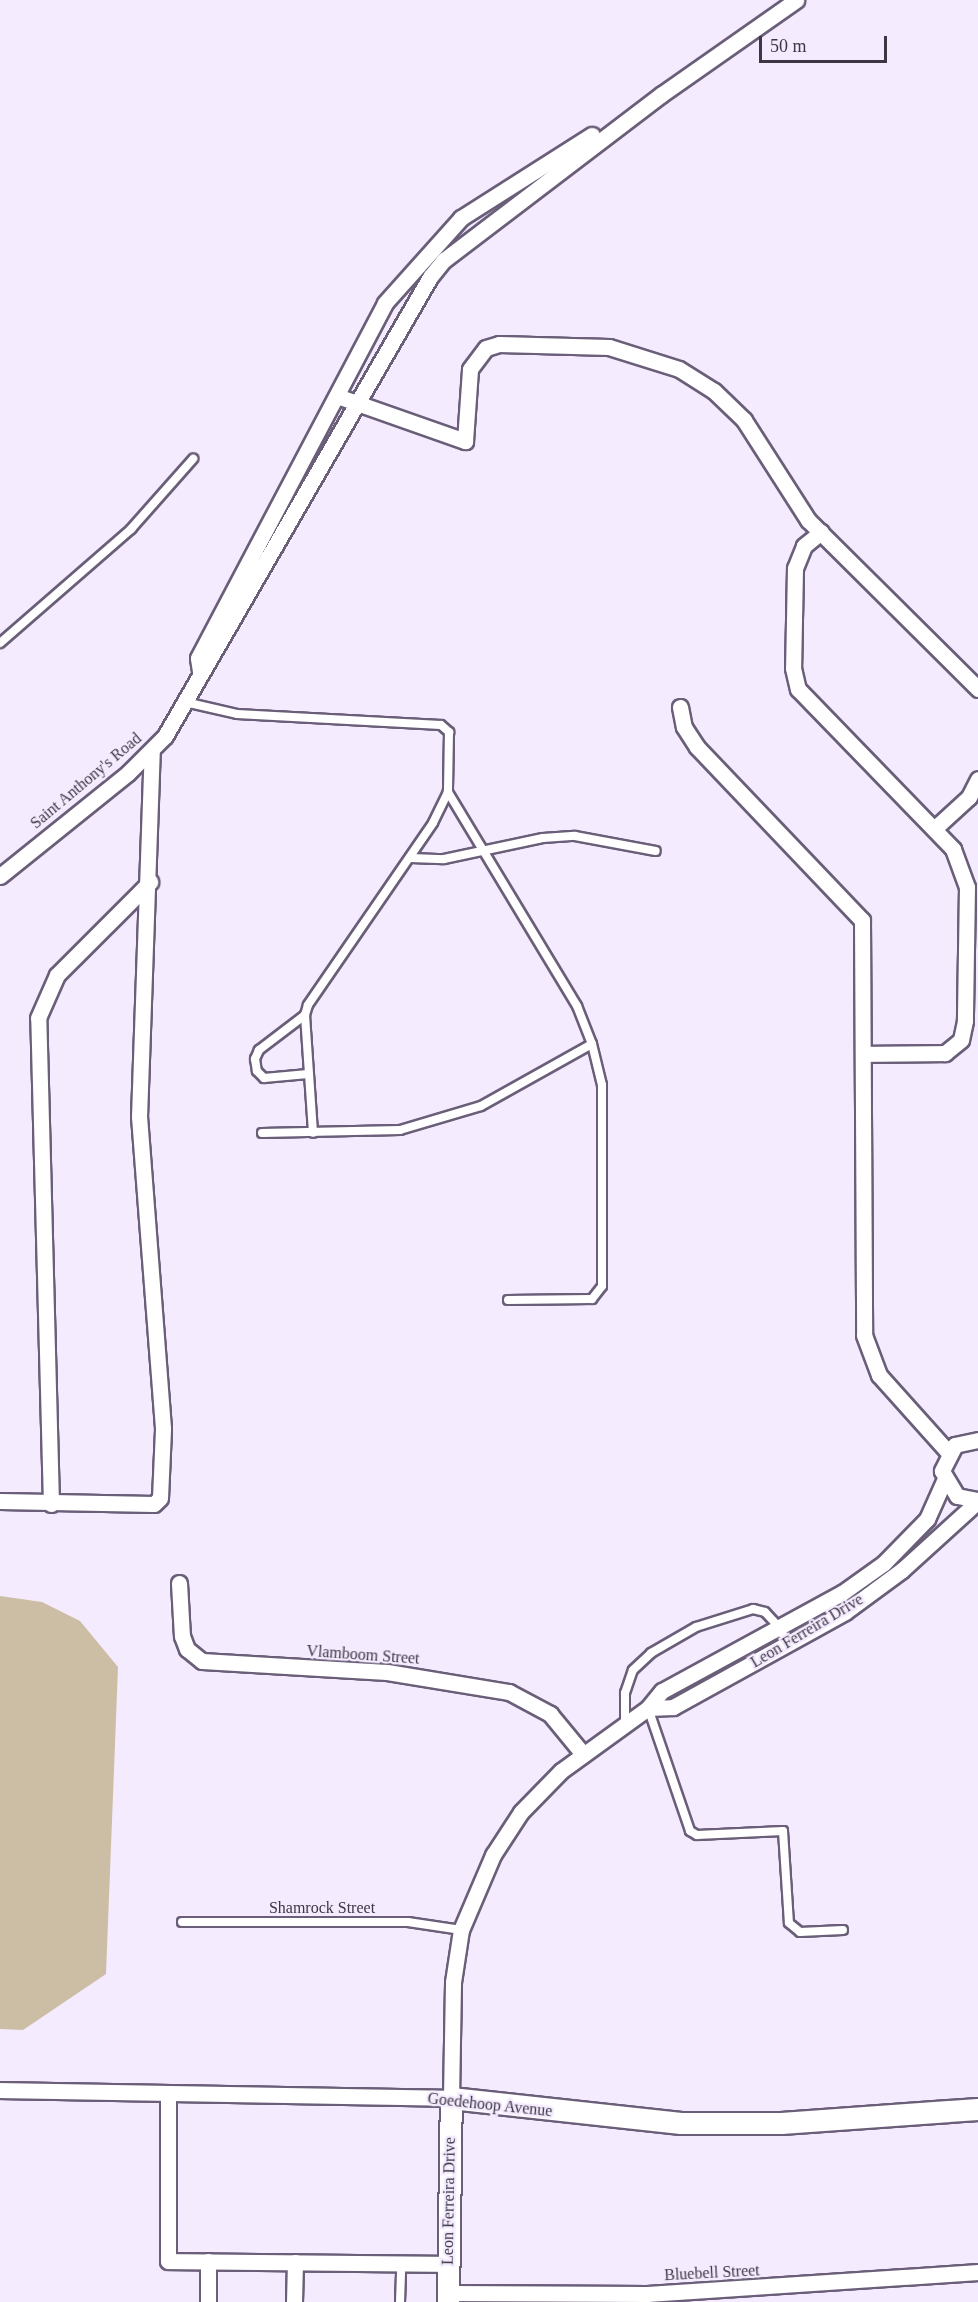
<!DOCTYPE html>
<style>
body{margin:0}
#map{position:relative;width:978px;height:2302px;overflow:hidden;background:#f4ebff;font-family:Georgia,serif}
div>[style]{position:absolute}
[style*='--x']{left:calc(var(--x)*1px);top:calc(var(--y)*1px);width:calc(var(--w)*1px);rotate:calc(var(--a)*1deg)}
.green>*{inset:0;background:#ccbea4}
.roads{filter:drop-shadow(2px 0 #6a5e79) drop-shadow(-2px 0 #6a5e79) drop-shadow(0 2px #6a5e79) drop-shadow(0 -2px #6a5e79)}
.lane>*{height:8px;margin:-4px;padding:0 4px;transform-origin:4px;border-radius:4px;background:#fff}
.street>*{height:15px;margin:-7.5px;padding:0 7.5px;transform-origin:7.5px;border-radius:7.5px;background:#fff}
.secondary>*{height:21px;margin:-10.5px;padding:0 10.5px;transform-origin:10.5px;border-radius:10.5px;background:#fff}
span{translate:-50% -50%;white-space:nowrap;text-align:center;line-height:1.15;-webkit-text-stroke:4.5px #f4ebff;paint-order:stroke}
.street-label{font-size:16px;color:#3d3744}
.scale{position:absolute;left:759px;top:36px;width:128px;height:27px;box-sizing:border-box;border:3px solid #3d3744;border-top:0;padding-left:8px;font-size:18px;line-height:21px;white-space:nowrap;color:#3d3744;-webkit-text-stroke:4px #f4ebff;paint-order:stroke}
</style>
<div id="map">
<div class="green">
<i style="clip-path:polygon(0 1596px,42px 1602px,80px 1621px,118px 1667px,106px 1974px,23px 2030px,0 2029px)"></i>
</div>
<div class="roads">
<div class="lane">
<i style="--x:0;--y:643;--w:174;--a:-41"></i>
<i style="--x:131;--y:529;--w:94;--a:-48.5"></i>
<i style="--x:185;--y:702;--w:53;--a:13"></i>
<i style="--x:237;--y:714;--w:204;--a:3.1"></i>
<i style="--x:441;--y:725;--w:11;--a:41"></i>
<i style="--x:449;--y:732;--w:60;--a:91"></i>
<i style="--x:448;--y:792;--w:34;--a:116"></i>
<i style="--x:433;--y:823;--w:221;--a:124.5"></i>
<i style="--x:308;--y:1005;--w:10;--a:107"></i>
<i style="--x:305;--y:1015;--w:118;--a:86.1"></i>
<i style="--x:411;--y:858;--w:33;--a:2"></i>
<i style="--x:444;--y:859;--w:101;--a:-12"></i>
<i style="--x:543;--y:838;--w:32;--a:-4"></i>
<i style="--x:575;--y:836;--w:82;--a:10.5"></i>
<i style="--x:305;--y:1015;--w:58;--a:142.7"></i>
<i style="--x:259;--y:1050;--w:10;--a:114"></i>
<i style="--x:255;--y:1059;--w:12;--a:81"></i>
<i style="--x:257;--y:1071;--w:10;--a:45"></i>
<i style="--x:264;--y:1078;--w:44;--a:-5.2"></i>
<i style="--x:262;--y:1133;--w:138;--a:-1.2"></i>
<i style="--x:400;--y:1130;--w:84;--a:-16.5"></i>
<i style="--x:481;--y:1106;--w:127;--a:-29.2"></i>
<i style="--x:592;--y:1044;--w:41;--a:-111.5"></i>
<i style="--x:577;--y:1006;--w:250;--a:-121.1"></i>
<i style="--x:508;--y:1300;--w:84;--a:-0.7"></i>
<i style="--x:592;--y:1299;--w:16;--a:-52"></i>
<i style="--x:602;--y:1286;--w:201;--a:-90"></i>
<i style="--x:602;--y:1085;--w:42;--a:-103.7"></i>
<i style="--x:648;--y:1708;--w:130;--a:71.1"></i>
<i style="--x:690;--y:1831;--w:8;--a:30"></i>
<i style="--x:697;--y:1835;--w:86;--a:-2.7"></i>
<i style="--x:783;--y:1831;--w:92;--a:86.3"></i>
<i style="--x:789;--y:1923;--w:14;--a:39"></i>
<i style="--x:800;--y:1932;--w:43;--a:-2.7"></i>
<i style="--x:625;--y:1724;--w:31;--a:-90"></i>
<i style="--x:625;--y:1693;--w:24;--a:-71"></i>
<i style="--x:633;--y:1670;--w:25;--a:-43"></i>
<i style="--x:651;--y:1653;--w:52;--a:-30"></i>
<i style="--x:696;--y:1627;--w:60;--a:-17.5"></i>
<i style="--x:753;--y:1609;--w:12;--a:14"></i>
<i style="--x:765;--y:1612;--w:21;--a:47"></i>
<i style="--x:779;--y:1627;--w:19;--a:62"></i>
<i style="--x:182;--y:1922;--w:226;--a:0"></i>
<i style="--x:408;--y:1922;--w:54;--a:8.6"></i>
<i style="--x:400;--y:2302;--w:38;--a:-88"></i>
</div>
<div class="street">
<i style="--x:337;--y:396;--w:136;--a:19.4"></i>
<i style="--x:465;--y:441;--w:72;--a:-86"></i>
<i style="--x:470;--y:369;--w:26;--a:-53"></i>
<i style="--x:486;--y:348;--w:14;--a:-17"></i>
<i style="--x:499;--y:344;--w:110;--a:1.6"></i>
<i style="--x:609;--y:347;--w:73;--a:17.4"></i>
<i style="--x:679;--y:369;--w:41;--a:32.2"></i>
<i style="--x:714;--y:391;--w:42;--a:44"></i>
<i style="--x:744;--y:420;--w:119;--a:57.4"></i>
<i style="--x:808;--y:520;--w:240;--a:44.8"></i>
<i style="--x:821;--y:532;--w:22;--a:141"></i>
<i style="--x:804;--y:546;--w:24;--a:112"></i>
<i style="--x:795;--y:568;--w:100;--a:91.1"></i>
<i style="--x:793;--y:668;--w:22;--a:77"></i>
<i style="--x:798;--y:689;--w:223;--a:45.9"></i>
<i style="--x:953;--y:849;--w:40;--a:69.8"></i>
<i style="--x:967;--y:887;--w:134;--a:90.9"></i>
<i style="--x:965;--y:1021;--w:19;--a:102"></i>
<i style="--x:961;--y:1040;--w:21;--a:141"></i>
<i style="--x:945;--y:1053;--w:82;--a:179.3"></i>
<i style="--x:200;--y:671;--w:13;--a:-99"></i>
<i style="--x:198;--y:658;--w:401;--a:-62.2"></i>
<i style="--x:385;--y:303;--w:114;--a:-48.2"></i>
<i style="--x:461;--y:218;--w:155;--a:-32.4"></i>
<i style="--x:680;--y:707;--w:20;--a:79"></i>
<i style="--x:684;--y:727;--w:24;--a:57"></i>
<i style="--x:697;--y:747;--w:239;--a:46.4"></i>
<i style="--x:862;--y:920;--w:415;--a:89.7"></i>
<i style="--x:864;--y:1335;--w:43;--a:69.4"></i>
<i style="--x:879;--y:1375;--w:103;--a:48.1"></i>
<i style="--x:934;--y:829;--w:47;--a:-42.4"></i>
<i style="--x:969;--y:797;--w:20;--a:-63"></i>
<i style="--x:0;--y:876;--w:164;--a:-38.8"></i>
<i style="--x:128;--y:773;--w:52;--a:-45"></i>
<i style="--x:165;--y:736;--w:530;--a:-60"></i>
<i style="--x:430;--y:277;--w:22;--a:-51"></i>
<i style="--x:444;--y:260;--w:274;--a:-37.3"></i>
<i style="--x:662;--y:94;--w:164;--a:-35"></i>
<i style="--x:978;--y:1440;--w:24;--a:168"></i>
<i style="--x:955;--y:1445;--w:29;--a:117"></i>
<i style="--x:942;--y:1471;--w:29;--a:59"></i>
<i style="--x:957;--y:1496;--w:21;--a:11"></i>
<i style="--x:0;--y:1501;--w:154;--a:1.1"></i>
<i style="--x:154;--y:1504;--w:8;--a:-45"></i>
<i style="--x:160;--y:1498;--w:70;--a:-87.5"></i>
<i style="--x:163;--y:1428;--w:312;--a:-94.4"></i>
<i style="--x:139;--y:1117;--w:366;--a:-88"></i>
<i style="--x:51;--y:1504;--w:486;--a:-91.5"></i>
<i style="--x:38;--y:1018;--w:47;--a:-66.2"></i>
<i style="--x:57;--y:975;--w:132;--a:-45"></i>
<i style="--x:179;--y:1583;--w:53;--a:86.8"></i>
<i style="--x:182;--y:1636;--w:14;--a:69"></i>
<i style="--x:187;--y:1649;--w:19;--a:39"></i>
<i style="--x:202;--y:1661;--w:185;--a:3.4"></i>
<i style="--x:387;--y:1672;--w:124;--a:9.3"></i>
<i style="--x:509;--y:1692;--w:47;--a:28.2"></i>
<i style="--x:550;--y:1714;--w:52;--a:50.5"></i>
<i style="--x:648;--y:1708;--w:25;--a:-2"></i>
<i style="--x:673;--y:1707;--w:196;--a:-28.9"></i>
<i style="--x:845;--y:1612;--w:71;--a:-36.4"></i>
<i style="--x:902;--y:1570;--w:103;--a:-42.2"></i>
<i style="--x:0;--y:2090;--w:451;--a:1"></i>
<i style="--x:451;--y:2098;--w:116;--a:-89"></i>
<i style="--x:453;--y:1982;--w:53;--a:-81.3"></i>
<i style="--x:461;--y:1930;--w:82;--a:-66.9"></i>
<i style="--x:493;--y:1855;--w:51;--a:-56.9"></i>
<i style="--x:521;--y:1812;--w:57;--a:-45.7"></i>
<i style="--x:561;--y:1771;--w:107;--a:-35.9"></i>
<i style="--x:648;--y:1708;--w:22;--a:-51"></i>
<i style="--x:662;--y:1691;--w:205;--a:-28.6"></i>
<i style="--x:842;--y:1593;--w:52;--a:-35.5"></i>
<i style="--x:884;--y:1563;--w:62;--a:-45.7"></i>
<i style="--x:927;--y:1519;--w:42;--a:-65.9"></i>
<i style="--x:168;--y:2093;--w:168;--a:90"></i>
<i style="--x:168;--y:2261;--w:280;--a:0.6"></i>
<i style="--x:448;--y:2293;--w:199;--a:0.3"></i>
<i style="--x:647;--y:2294;--w:332;--a:-3.8"></i>
<i style="--x:208;--y:2302;--w:41;--a:-90"></i>
<i style="--x:294;--y:2302;--w:40;--a:-88.6"></i>
</div>
<div class="secondary">
<i style="--x:448;--y:2302;--w:204;--a:-89.2"></i>
<i style="--x:451;--y:2098;--w:231;--a:6.2"></i>
<i style="--x:681;--y:2123;--w:100;--a:0"></i>
<i style="--x:781;--y:2123;--w:197;--a:-4.1"></i>
</div>
</div>
<div class="street-label">
<span style="left:86px;top:781px;rotate:-40deg">Saint Anthony's Road</span>
<span style="left:807px;top:1631px;rotate:-31deg">Leon Ferreira Drive</span>
<span style="left:363px;top:1655px;rotate:4deg">Vlamboom Street</span>
<span style="left:322px;top:1908px">Shamrock Street</span>
<span style="left:490px;top:2105px;rotate:6deg">Goedehoop Avenue</span>
<span style="left:449px;top:2201px;rotate:-89deg">Leon Ferreira Drive</span>
<span style="left:712px;top:2273px;rotate:-3deg">Bluebell Street</span>
</div>
<div class="scale">50 m</div>
</div>
